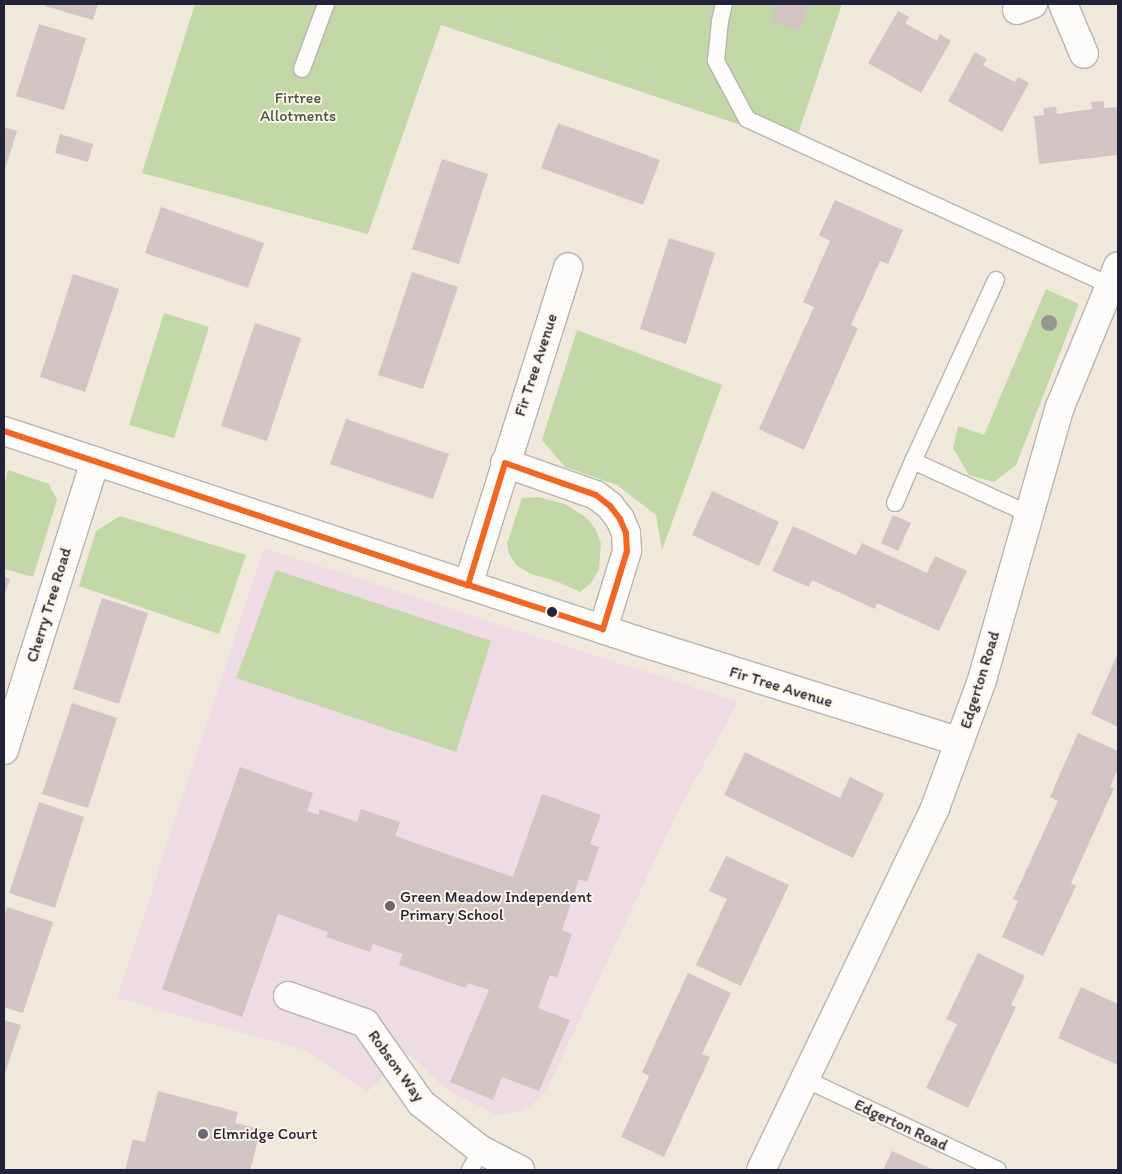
<!DOCTYPE html>
<style>
body{margin:0}
#map{position:relative;width:1122px;height:1174px;overflow:hidden;background:#f0e8db;font-family:Itim,sans-serif}
div>[style]{position:absolute}
[style*='--x']{left:calc(var(--x)*1px);top:calc(var(--y)*1px);width:calc(var(--w)*1px);rotate:calc(var(--a)*1deg)}
.built>*{inset:0;background:#eedbe3}
.green>*{inset:0;background:#c2d8a6}
.building>*{inset:0;background:#d3c5c3}
.roads{filter:drop-shadow(1px 0 #b8b3ae) drop-shadow(-1px 0 #b8b3ae) drop-shadow(0 1px #b8b3ae) drop-shadow(0 -1px #b8b3ae)}
.lane>*{height:16px;margin:-8px;padding:0 8px;transform-origin:8px;border-radius:8px;background:#fdfcfa}
.street>*{height:28px;margin:-14px;padding:0 14px;transform-origin:14px;border-radius:14px;background:#fdfcfa}
.bus-1>*{height:6px;margin:-3px;padding:0 3px;transform-origin:3px;border-radius:3px;background:#f26522}
.trees>*{width:16px;height:16px;margin:-8px;border-radius:50%;background:#93978d}
.dots>*{width:14px;height:14px;translate:-50% -50%;box-sizing:border-box;border:2px solid #fcf5e5;border-radius:50%}
span{translate:-50% -50%;white-space:nowrap;text-align:center;line-height:1.15;-webkit-text-stroke:4px #fcf5e5;paint-order:stroke}
.park-label{font-size:16px;color:#47554e}
.street-label{font-size:16px;color:#22223b}
.poi-label{font-size:16px;color:#22223b}
.left{translate:0 -50%;text-align:left}
.frame{position:absolute;inset:0;border:5px solid #22223b;pointer-events:none}
</style>
<div id="map">
<div class="built">
<i style="clip-path:polygon(264px 548px,738px 702px,677px 813px,548px 1087px,532px 1105px,521px 1111px,497px 1115px,447px 1090px,408px 1053px,367px 1092px,308px 1051px,117px 998px)"></i>
</div>
<div class="green">
<i style="clip-path:polygon(195px 4px,842px 4px,795px 143px,441px 25px,368px 234px,142px 173px)"></i>
<i style="clip-path:polygon(1046px 289px,1079px 304px,1016px 465px,994px 482px,969px 475px,953px 448px,958px 426px,984px 435px)"></i>
<i style="clip-path:polygon(164px 313px,209px 327px,174px 438px,129px 425px)"></i>
<i style="clip-path:polygon(577px 330px,722px 385px,662px 550px,656px 515px,617px 485px,565px 467px,542px 440px)"></i>
<i style="clip-path:polygon(8px 470px,49px 484px,57px 500px,33px 577px,4px 569px,4px 485px)"></i>
<i style="clip-path:polygon(538px 497px,565px 504px,587px 518px,596px 530px,601px 544px,599px 570px,591px 583px,580px 592px,556px 581px,531px 574px,516px 565px,509px 554px,507px 544px,522px 498px)"></i>
<i style="clip-path:polygon(120px 516px,246px 555px,219px 634px,79px 586px,96px 531px)"></i>
<i style="clip-path:polygon(276px 570px,491px 641px,456px 752px,236px 678px)"></i>
</div>
<div class="building">
<i style="clip-path:polygon(46px 4px,98px 4px,93px 20px,45px 6px)"></i>
<i style="clip-path:polygon(776px 4px,809px 4px,800px 31px,771px 22px)"></i>
<i style="clip-path:polygon(898px 11px,909px 17px,905px 23px,937px 41px,940px 34px,951px 41px,921px 93px,868px 63px)"></i>
<i style="clip-path:polygon(39px 24px,86px 38px,64px 110px,16px 96px)"></i>
<i style="clip-path:polygon(975px 52px,987px 59px,983px 65px,999px 74px,1015px 82px,1018px 77px,1029px 83px,1002px 132px,948px 101px)"></i>
<i style="clip-path:polygon(1104px 101px,1104px 108px,1117px 107px,1118px 155px,1039px 164px,1034px 116px,1044px 115px,1043px 108px,1056px 107px,1057px 114px,1092px 109px,1091px 102px)"></i>
<i style="clip-path:polygon(558px 123px,660px 160px,643px 205px,541px 168px)"></i>
<i style="clip-path:polygon(4px 127px,17px 131px,4px 172px)"></i>
<i style="clip-path:polygon(60px 134px,93px 144px,88px 162px,55px 153px)"></i>
<i style="clip-path:polygon(442px 159px,488px 174px,459px 264px,412px 249px)"></i>
<i style="clip-path:polygon(835px 200px,903px 230px,888px 264px,880px 261px,851px 325px,858px 328px,804px 450px,759px 429px,814px 307px,803px 302px,830px 241px,819px 235px)"></i>
<i style="clip-path:polygon(161px 207px,264px 243px,248px 288px,145px 253px)"></i>
<i style="clip-path:polygon(669px 238px,715px 253px,686px 344px,640px 329px)"></i>
<i style="clip-path:polygon(412px 272px,458px 287px,423px 389px,378px 375px)"></i>
<i style="clip-path:polygon(73px 274px,119px 289px,85px 392px,40px 377px)"></i>
<i style="clip-path:polygon(255px 323px,301px 338px,267px 441px,221px 426px)"></i>
<i style="clip-path:polygon(346px 419px,449px 454px,433px 499px,330px 464px)"></i>
<i style="clip-path:polygon(712px 491px,779px 522px,759px 566px,692px 535px)"></i>
<i style="clip-path:polygon(893px 515px,911px 523px,898px 551px,881px 543px)"></i>
<i style="clip-path:polygon(793px 526px,856px 555px,862px 543px,927px 573px,935px 556px,967px 571px,939px 631px,877px 603px,875px 609px,812px 580px,809px 587px,772px 571px)"></i>
<i style="clip-path:polygon(4px 577px,10px 579px,4px 596px)"></i>
<i style="clip-path:polygon(102px 598px,148px 613px,119px 704px,73px 689px)"></i>
<i style="clip-path:polygon(1118px 653px,1118px 727px,1091px 714px)"></i>
<i style="clip-path:polygon(72px 703px,117px 718px,88px 808px,42px 794px)"></i>
<i style="clip-path:polygon(1078px 733px,1118px 751px,1118px 769px,1110px 787px,1114px 788px,1071px 883px,1076px 886px,1043px 956px,1002px 937px,1018px 901px,1013px 899px,1058px 801px,1050px 797px)"></i>
<i style="clip-path:polygon(745px 752px,840px 798px,850px 777px,884px 794px,853px 858px,724px 795px)"></i>
<i style="clip-path:polygon(240px 767px,313px 793px,307px 811px,319px 815px,319px 809px,357px 822px,361px 809px,400px 822px,395px 836px,513px 877px,542px 794px,601px 815px,590px 844px,599px 847px,587px 882px,579px 879px,562px 930px,572px 934px,557px 978px,550px 975px,538px 1008px,570px 1020px,539px 1091px,502px 1077px,493px 1100px,450px 1082px,489px 990px,468px 983px,466px 988px,399px 965px,403px 954px,373px 944px,370px 952px,326px 937px,328px 932px,278px 914px,242px 1017px,162px 989px)"></i>
<i style="clip-path:polygon(39px 802px,84px 817px,55px 908px,9px 893px)"></i>
<i style="clip-path:polygon(726px 856px,789px 885px,741px 986px,696px 965px,727px 899px,709px 891px)"></i>
<i style="clip-path:polygon(7px 907px,53px 922px,23px 1013px,4px 1007px,4px 918px)"></i>
<i style="clip-path:polygon(978px 953px,1025px 976px,1011px 1005px,1016px 1007px,968px 1108px,926px 1088px,957px 1024px,946px 1019px)"></i>
<i style="clip-path:polygon(688px 973px,731px 993px,702px 1054px,710px 1057px,664px 1157px,621px 1137px,649px 1076px,642px 1072px)"></i>
<i style="clip-path:polygon(1081px 987px,1118px 1004px,1118px 1065px,1058px 1038px)"></i>
<i style="clip-path:polygon(4px 1020px,21px 1025px,4px 1076px)"></i>
<i style="clip-path:polygon(158px 1091px,238px 1112px,235px 1123px,261px 1129px,250px 1170px,125px 1170px,133px 1139px,145px 1142px)"></i>
<i style="clip-path:polygon(892px 1151px,934px 1170px,883px 1170px)"></i>
</div>
<div class="roads">
<div class="lane">
<i style="--x:724;--y:4;--w:17;--a:103"></i>
<i style="--x:720;--y:21;--w:40;--a:95.7"></i>
<i style="--x:716;--y:61;--w:66;--a:61.9"></i>
<i style="--x:747;--y:119;--w:399;--a:24.6"></i>
<i style="--x:302;--y:69;--w:69;--a:-69.7"></i>
<i style="--x:996;--y:280;--w:199;--a:114.6"></i>
<i style="--x:913;--y:461;--w:128;--a:24.6"></i>
<i style="--x:895;--y:503;--w:46;--a:-66.8"></i>
<i style="--x:805;--y:1079;--w:213;--a:25.2"></i>
<i style="--x:470;--y:1170;--w:23;--a:-61"></i>
</div>
<div class="street">
<i style="--x:1063;--y:4;--w:54;--a:67.2"></i>
<i style="--x:1017;--y:10;--w:17;--a:-21"></i>
<i style="--x:4;--y:431;--w:668;--a:18.33"></i>
<i style="--x:638;--y:641;--w:337;--a:17.4"></i>
<i style="--x:505;--y:463;--w:96;--a:19.4"></i>
<i style="--x:596;--y:495;--w:18;--a:38"></i>
<i style="--x:610;--y:506;--w:16;--a:52"></i>
<i style="--x:620;--y:519;--w:15;--a:67"></i>
<i style="--x:626;--y:533;--w:18;--a:87"></i>
<i style="--x:627;--y:551;--w:82;--a:107.1"></i>
<i style="--x:468;--y:585;--w:333;--a:-72.5"></i>
<i style="--x:4;--y:750;--w:303;--a:-72.5"></i>
<i style="--x:288;--y:996;--w:82;--a:19.3"></i>
<i style="--x:365;--y:1023;--w:98;--a:55"></i>
<i style="--x:421;--y:1103;--w:76;--a:38.1"></i>
<i style="--x:481;--y:1150;--w:44;--a:27.1"></i>
<i style="--x:761;--y:1170;--w:402;--a:-64.3"></i>
<i style="--x:935;--y:808;--w:136;--a:-69.8"></i>
<i style="--x:982;--y:680;--w:284;--a:-74.1"></i>
<i style="--x:1060;--y:407;--w:152;--a:-67.6"></i>
</div>
</div>
<div class="bus-1">
<i style="--x:4;--y:431;--w:489;--a:18.4"></i>
<i style="--x:505;--y:463;--w:96;--a:19.4"></i>
<i style="--x:596;--y:495;--w:18;--a:38"></i>
<i style="--x:610;--y:506;--w:16;--a:52"></i>
<i style="--x:620;--y:519;--w:15;--a:67"></i>
<i style="--x:626;--y:533;--w:18;--a:87"></i>
<i style="--x:627;--y:551;--w:82;--a:107.1"></i>
<i style="--x:603;--y:629;--w:142;--a:-161.9"></i>
<i style="--x:468;--y:585;--w:127;--a:-73.1"></i>
</div>
<div class="trees">
<i style="left:1049px;top:323px"></i>
</div>
<div class="dots">
<i style="left:552px;top:612px;background:#22223b"></i>
<i style="left:390px;top:906px;background:#6a6773"></i>
<i style="left:203px;top:1134px;background:#6a6773"></i>
</div>
<div class="park-label">
<span style="left:298px;top:107px">Firtree<br>Allotments</span>
</div>
<div class="street-label">
<span style="left:536px;top:365px;rotate:-72deg">Fir Tree Avenue</span>
<span style="left:49px;top:605px;rotate:-73deg">Cherry Tree Road</span>
<span style="left:980px;top:680px;rotate:-73deg">Edgerton Road</span>
<span style="left:781px;top:687px;rotate:17deg">Fir Tree Avenue</span>
<span style="left:396px;top:1066px;rotate:54deg">Robson Way</span>
<span style="left:901px;top:1125px;rotate:25deg">Edgerton Road</span>
</div>
<div class="poi-label">
<span class="left" style="left:400px;top:906px">Green Meadow Independent<br>Primary School</span>
<span class="left" style="left:213px;top:1134px">Elmridge Court</span>
</div>
<div class="frame"></div>
</div>
